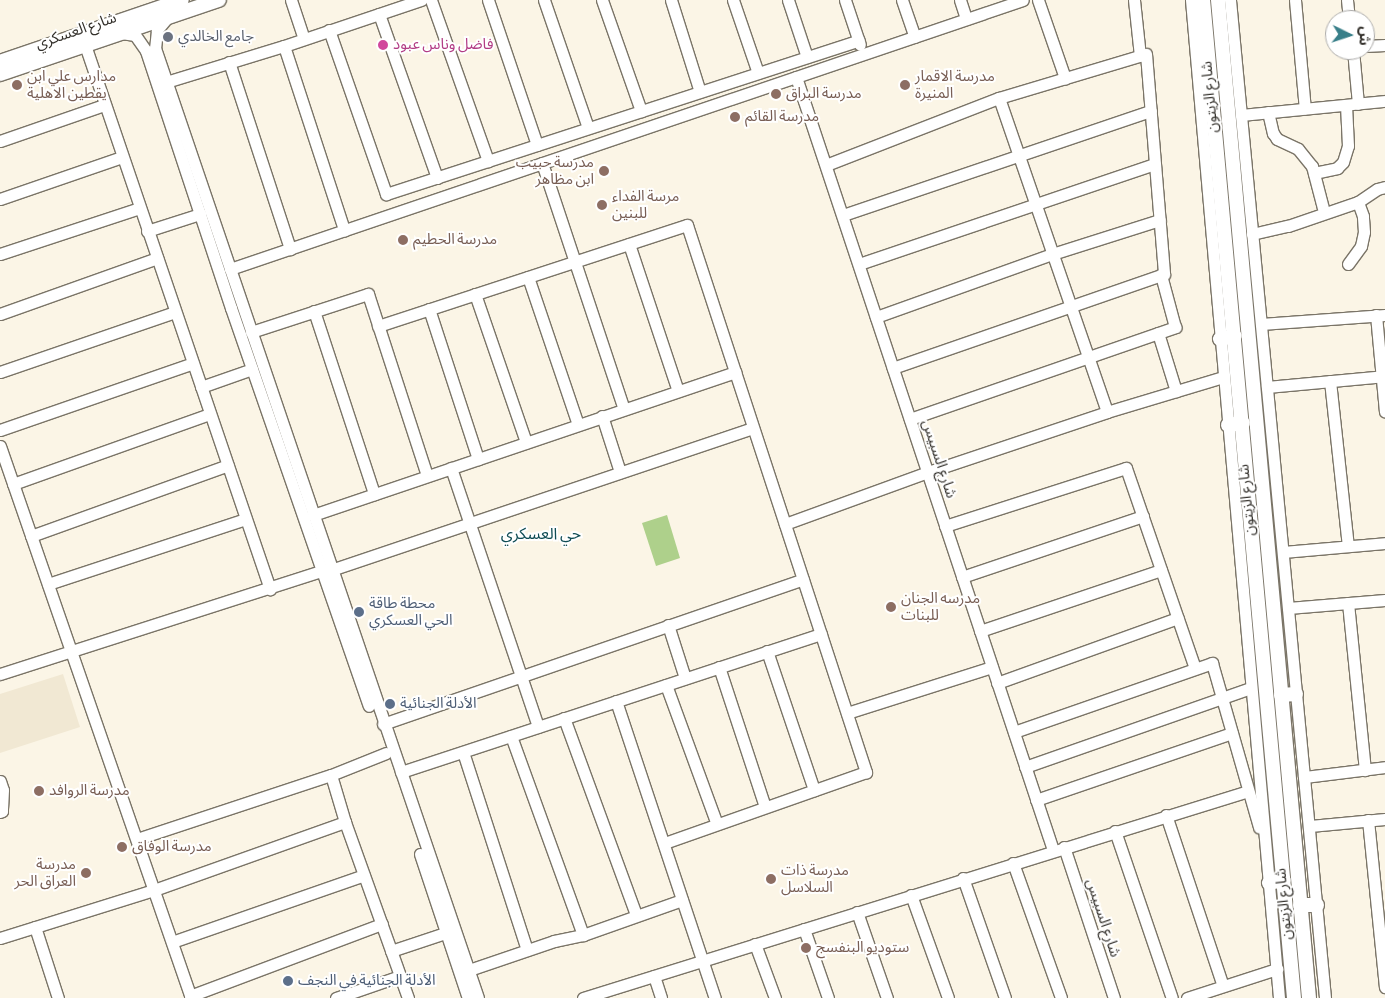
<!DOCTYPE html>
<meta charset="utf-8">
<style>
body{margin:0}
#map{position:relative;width:1385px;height:998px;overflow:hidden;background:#fbf5e6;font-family:"Sofia Sans Condensed","Noto Sans Arabic",sans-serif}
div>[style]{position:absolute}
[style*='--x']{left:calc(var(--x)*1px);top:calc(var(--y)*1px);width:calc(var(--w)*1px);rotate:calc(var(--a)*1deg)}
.built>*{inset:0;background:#f1e8d3}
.green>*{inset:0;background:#aed08b}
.roads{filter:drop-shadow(1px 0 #7a7467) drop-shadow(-1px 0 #7a7467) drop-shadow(0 1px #7a7467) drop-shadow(0 -1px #7a7467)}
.minor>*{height:11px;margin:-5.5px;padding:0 5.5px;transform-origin:5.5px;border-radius:5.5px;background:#fff}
.major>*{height:14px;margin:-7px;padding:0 7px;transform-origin:7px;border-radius:7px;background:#fff}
.dots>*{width:14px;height:14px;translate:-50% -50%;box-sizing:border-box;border:2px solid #fff;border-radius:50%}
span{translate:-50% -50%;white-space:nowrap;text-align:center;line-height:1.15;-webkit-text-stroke:4px #fff;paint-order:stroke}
.street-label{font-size:15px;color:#33302b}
.worship-label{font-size:15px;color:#5b616d}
.left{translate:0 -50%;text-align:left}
.hotel-label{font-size:15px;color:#b23c85}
.education-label{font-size:15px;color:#785e54}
.right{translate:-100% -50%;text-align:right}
.service-label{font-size:15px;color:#4e5e75}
.neighbourhood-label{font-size:16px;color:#0f4c54}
.north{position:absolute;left:1325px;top:10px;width:50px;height:50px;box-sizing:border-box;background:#fff;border:1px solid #adacaa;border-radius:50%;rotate:94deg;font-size:14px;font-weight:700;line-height:20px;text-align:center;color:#33302b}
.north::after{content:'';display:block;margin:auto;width:18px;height:22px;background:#387f89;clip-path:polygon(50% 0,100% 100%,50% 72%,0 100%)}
</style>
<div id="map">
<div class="built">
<i style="clip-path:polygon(63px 674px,80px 727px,0 753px,0 694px)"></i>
</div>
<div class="green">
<i style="clip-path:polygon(667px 515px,680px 558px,656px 566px,642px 523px)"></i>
</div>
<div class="roads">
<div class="minor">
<i style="--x:291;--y:0;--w:41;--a:71.6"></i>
<i style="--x:431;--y:0;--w:171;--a:70.5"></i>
<i style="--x:488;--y:0;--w:153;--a:71.3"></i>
<i style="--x:544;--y:0;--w:135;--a:71"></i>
<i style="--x:602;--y:0;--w:118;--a:70.6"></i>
<i style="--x:671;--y:0;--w:96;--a:72.5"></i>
<i style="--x:733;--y:0;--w:77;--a:71.1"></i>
<i style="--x:788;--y:0;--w:60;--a:71.6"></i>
<i style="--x:845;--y:0;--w:47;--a:71.6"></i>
<i style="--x:902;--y:0;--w:39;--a:71"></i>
<i style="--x:960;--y:0;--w:20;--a:72"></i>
<i style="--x:1038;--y:0;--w:83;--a:70.9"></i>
<i style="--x:1134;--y:0;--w:56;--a:83.9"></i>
<i style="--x:1191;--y:0;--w:1002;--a:84.96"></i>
<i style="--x:1230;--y:0;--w:1003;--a:84.56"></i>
<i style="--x:1295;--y:0;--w:109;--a:84.8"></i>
<i style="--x:1347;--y:0;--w:20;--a:84"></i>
<i style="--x:379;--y:14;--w:174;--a:70.5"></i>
<i style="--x:167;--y:18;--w:16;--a:130"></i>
<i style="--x:157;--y:30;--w:18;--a:96"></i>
<i style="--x:155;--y:48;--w:1003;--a:71.22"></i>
<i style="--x:329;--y:30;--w:174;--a:70.8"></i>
<i style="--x:386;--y:194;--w:497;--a:-18"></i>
<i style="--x:121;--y:33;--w:14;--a:8"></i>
<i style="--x:135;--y:35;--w:19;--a:55"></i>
<i style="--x:146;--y:51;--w:271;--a:71.7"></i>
<i style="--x:231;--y:308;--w:421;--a:70.9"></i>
<i style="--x:85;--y:45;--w:575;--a:71.22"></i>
<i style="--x:284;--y:46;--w:194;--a:71.9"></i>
<i style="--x:1365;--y:46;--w:20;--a:-3"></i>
<i style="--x:1353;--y:50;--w:54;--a:84.7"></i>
<i style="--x:229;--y:62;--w:197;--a:71.9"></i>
<i style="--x:796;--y:77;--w:815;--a:71.61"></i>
<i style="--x:166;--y:82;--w:123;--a:-17"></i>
<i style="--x:284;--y:46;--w:145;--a:-18.6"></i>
<i style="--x:999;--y:98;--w:332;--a:71"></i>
<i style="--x:1268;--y:112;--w:22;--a:77"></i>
<i style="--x:1273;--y:133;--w:7;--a:56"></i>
<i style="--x:1277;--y:139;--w:23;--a:25"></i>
<i style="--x:1298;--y:149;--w:22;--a:51"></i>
<i style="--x:1312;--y:166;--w:48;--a:75.4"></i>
<i style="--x:1241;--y:115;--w:145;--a:-5.6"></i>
<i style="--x:0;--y:141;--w:110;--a:-19.1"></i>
<i style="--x:542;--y:163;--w:259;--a:71.6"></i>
<i style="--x:826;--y:165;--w:186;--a:-21.2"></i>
<i style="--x:999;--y:98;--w:153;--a:-16.7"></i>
<i style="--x:1146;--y:54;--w:221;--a:85.3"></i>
<i style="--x:1164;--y:274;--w:287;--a:160.9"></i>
<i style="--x:1314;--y:173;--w:24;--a:-12"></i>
<i style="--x:1337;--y:168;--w:8;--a:-45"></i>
<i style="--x:1343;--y:162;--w:17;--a:-73"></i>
<i style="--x:1348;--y:146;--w:41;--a:-92.8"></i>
<i style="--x:0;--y:199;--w:129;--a:-19"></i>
<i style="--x:843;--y:215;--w:325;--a:-18.7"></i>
<i style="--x:147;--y:231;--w:56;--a:-17.8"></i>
<i style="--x:1252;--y:234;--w:37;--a:-13"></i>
<i style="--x:1288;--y:226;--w:74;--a:-18.9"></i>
<i style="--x:1358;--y:202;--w:23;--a:-34"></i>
<i style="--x:1377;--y:189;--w:8;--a:-14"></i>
<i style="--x:629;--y:244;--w:155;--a:71.6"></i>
<i style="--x:0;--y:254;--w:147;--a:-18.2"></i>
<i style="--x:859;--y:264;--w:312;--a:-18.7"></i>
<i style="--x:1348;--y:264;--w:22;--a:-54"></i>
<i style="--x:1361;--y:246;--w:14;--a:-78"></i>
<i style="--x:1364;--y:232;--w:16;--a:-94"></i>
<i style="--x:1363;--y:216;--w:15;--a:-110"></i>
<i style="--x:230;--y:269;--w:837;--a:-18.74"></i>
<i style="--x:528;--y:277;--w:156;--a:71.3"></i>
<i style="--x:475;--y:294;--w:157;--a:71"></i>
<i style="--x:429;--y:309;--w:158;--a:71.9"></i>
<i style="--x:314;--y:311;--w:193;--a:71.8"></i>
<i style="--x:0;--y:314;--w:167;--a:-19.6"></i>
<i style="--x:1376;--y:315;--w:97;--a:84.7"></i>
<i style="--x:876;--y:317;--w:187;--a:-19.7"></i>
<i style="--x:1052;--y:254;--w:113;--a:-17.5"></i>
<i style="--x:1261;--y:324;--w:124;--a:-4.2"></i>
<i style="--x:378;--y:326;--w:325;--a:-18.1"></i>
<i style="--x:687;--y:225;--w:576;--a:71.88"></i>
<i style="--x:866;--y:772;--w:214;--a:160.6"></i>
<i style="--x:251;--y:332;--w:123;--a:-18"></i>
<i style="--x:368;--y:294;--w:191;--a:72"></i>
<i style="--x:1158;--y:333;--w:61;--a:72.8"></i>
<i style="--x:0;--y:372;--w:185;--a:-18.9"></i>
<i style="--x:1330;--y:381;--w:166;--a:83.8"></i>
<i style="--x:201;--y:387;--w:54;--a:-19.4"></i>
<i style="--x:1267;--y:387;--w:119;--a:-5.3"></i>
<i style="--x:602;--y:416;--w:59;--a:72.2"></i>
<i style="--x:910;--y:419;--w:281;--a:-19.1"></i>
<i style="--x:1175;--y:327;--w:54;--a:-105.1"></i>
<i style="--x:0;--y:430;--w:204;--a:-19.1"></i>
<i style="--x:0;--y:446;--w:584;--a:70.91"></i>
<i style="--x:451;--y:468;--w:273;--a:71.4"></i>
<i style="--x:13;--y:484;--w:209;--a:-19.6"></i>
<i style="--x:313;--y:515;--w:446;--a:-18.7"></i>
<i style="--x:785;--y:524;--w:152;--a:-20"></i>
<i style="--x:928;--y:472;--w:189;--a:-18.5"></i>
<i style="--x:1107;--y:412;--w:121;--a:-16.8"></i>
<i style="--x:945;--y:526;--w:190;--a:-17.8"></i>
<i style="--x:1126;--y:468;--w:212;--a:71"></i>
<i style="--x:31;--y:536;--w:209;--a:-19.8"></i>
<i style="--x:1283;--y:552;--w:102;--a:-5"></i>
<i style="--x:331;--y:570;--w:445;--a:-18.6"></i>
<i style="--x:962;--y:577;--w:191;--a:-18.6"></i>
<i style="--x:48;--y:584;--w:208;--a:-18.2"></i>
<i style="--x:1348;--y:603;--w:168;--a:84.2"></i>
<i style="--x:1288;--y:608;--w:97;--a:-4.7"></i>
<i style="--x:668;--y:625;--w:56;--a:72.2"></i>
<i style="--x:980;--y:631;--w:191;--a:-18.6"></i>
<i style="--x:767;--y:651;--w:147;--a:71.3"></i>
<i style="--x:719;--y:667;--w:147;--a:71.8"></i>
<i style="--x:0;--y:674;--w:339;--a:-17.8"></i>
<i style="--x:997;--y:683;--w:192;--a:-19.8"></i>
<i style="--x:666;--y:685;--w:148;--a:69.9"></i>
<i style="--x:616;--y:701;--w:313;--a:71.6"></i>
<i style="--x:847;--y:713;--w:152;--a:-17.6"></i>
<i style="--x:564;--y:718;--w:210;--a:69.9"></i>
<i style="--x:383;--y:724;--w:444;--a:-19"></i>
<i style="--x:1014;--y:732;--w:210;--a:-19.2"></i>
<i style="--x:1212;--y:663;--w:171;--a:74"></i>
<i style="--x:511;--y:736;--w:212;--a:70.1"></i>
<i style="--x:463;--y:752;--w:208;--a:72.1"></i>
<i style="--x:1025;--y:767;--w:239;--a:-19.3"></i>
<i style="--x:401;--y:772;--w:442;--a:-18.2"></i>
<i style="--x:331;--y:775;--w:49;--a:73.4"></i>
<i style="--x:345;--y:822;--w:187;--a:70.3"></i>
<i style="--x:1304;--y:777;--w:82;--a:-7"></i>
<i style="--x:0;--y:781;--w:9;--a:72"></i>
<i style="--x:3;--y:790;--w:21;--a:93"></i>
<i style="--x:2;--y:811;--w:2;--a:153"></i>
<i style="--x:1036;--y:800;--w:207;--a:-18.9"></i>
<i style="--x:1166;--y:815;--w:180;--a:71.6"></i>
<i style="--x:1368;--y:820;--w:168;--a:84.2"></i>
<i style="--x:1310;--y:826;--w:75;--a:-5.3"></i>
<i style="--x:1115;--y:831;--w:176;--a:71.2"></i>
<i style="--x:137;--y:839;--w:204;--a:-18.3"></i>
<i style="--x:331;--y:775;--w:59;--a:-21.8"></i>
<i style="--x:1064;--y:847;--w:159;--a:71.7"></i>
<i style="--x:420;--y:854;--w:152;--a:71.6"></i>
<i style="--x:1013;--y:863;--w:143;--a:70.4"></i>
<i style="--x:963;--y:878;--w:127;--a:70.7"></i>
<i style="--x:911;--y:895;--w:109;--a:70.2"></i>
<i style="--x:857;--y:912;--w:91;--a:70.8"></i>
<i style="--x:35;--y:927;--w:75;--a:72.1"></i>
<i style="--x:804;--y:929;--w:73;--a:70.8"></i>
<i style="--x:0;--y:938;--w:161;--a:-17.3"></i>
<i style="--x:154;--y:890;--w:203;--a:-19.6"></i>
<i style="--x:172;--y:942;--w:203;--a:-19.2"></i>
<i style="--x:755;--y:944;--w:58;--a:69.7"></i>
<i style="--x:391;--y:951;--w:57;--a:-18.4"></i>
<i style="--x:469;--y:970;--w:90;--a:-18.8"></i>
<i style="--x:554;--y:941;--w:30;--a:-12"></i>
<i style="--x:583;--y:935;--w:105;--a:-19.5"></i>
<i style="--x:654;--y:976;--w:23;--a:72"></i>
<i style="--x:190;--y:996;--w:205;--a:-20.6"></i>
<i style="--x:336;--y:998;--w:68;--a:-19"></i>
<i style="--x:583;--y:998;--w:696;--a:-17.29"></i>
<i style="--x:1187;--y:998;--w:95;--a:-17.9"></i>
</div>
<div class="major">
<i style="--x:1203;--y:0;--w:1002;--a:84.79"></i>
<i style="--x:1218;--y:0;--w:1002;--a:84.79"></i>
<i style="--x:0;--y:62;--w:192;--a:-18.8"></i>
<i style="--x:0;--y:74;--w:231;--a:-18.7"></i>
<i style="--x:1220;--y:339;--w:15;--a:-11"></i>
<i style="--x:1228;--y:425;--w:15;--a:-8"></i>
<i style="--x:1281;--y:695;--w:15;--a:-4"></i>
<i style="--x:1269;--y:883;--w:15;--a:-11"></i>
<i style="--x:1300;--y:905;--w:17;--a:0"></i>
</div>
</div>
<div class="dots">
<i style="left:168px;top:37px;background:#6b7280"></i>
<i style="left:383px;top:45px;background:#d1479c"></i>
<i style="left:17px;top:85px;background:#8d6e63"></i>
<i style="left:905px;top:85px;background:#8d6e63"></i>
<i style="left:776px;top:94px;background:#8d6e63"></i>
<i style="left:735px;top:117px;background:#8d6e63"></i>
<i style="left:604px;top:171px;background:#8d6e63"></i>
<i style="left:602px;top:205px;background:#8d6e63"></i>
<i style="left:403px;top:240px;background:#8d6e63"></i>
<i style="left:891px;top:607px;background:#8d6e63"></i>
<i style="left:359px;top:612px;background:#5c6f8a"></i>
<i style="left:390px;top:704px;background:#5c6f8a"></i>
<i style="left:39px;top:791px;background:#8d6e63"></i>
<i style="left:122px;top:847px;background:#8d6e63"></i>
<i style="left:86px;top:873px;background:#8d6e63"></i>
<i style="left:771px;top:879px;background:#8d6e63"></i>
<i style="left:806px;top:948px;background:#8d6e63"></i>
<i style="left:288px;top:981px;background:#5c6f8a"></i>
</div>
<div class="street-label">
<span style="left:76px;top:31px;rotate:-19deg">شارع العسكري</span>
<span style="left:1210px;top:97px;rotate:-95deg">شارع الزيتون</span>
<span style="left:939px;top:459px;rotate:72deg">شارع السبيس</span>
<span style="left:1247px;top:500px;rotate:-95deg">شارع الزيتون</span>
<span style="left:1284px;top:904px;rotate:-95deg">شارع الزيتون</span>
<span style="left:1103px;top:918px;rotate:72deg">شارع السبيس</span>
</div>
<div class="worship-label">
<span class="left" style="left:178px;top:37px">جامع الخالدي</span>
</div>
<div class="hotel-label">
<span class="left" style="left:393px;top:45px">فاضل وناس عبود</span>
</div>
<div class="education-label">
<span class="left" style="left:27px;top:85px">مدارس علي ابن<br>يقطين الاهلية</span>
<span class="left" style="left:915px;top:85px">مدرسة الاقمار<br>المنيرة</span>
<span class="left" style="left:786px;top:94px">مدرسة البراق</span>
<span class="left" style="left:745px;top:117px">مدرسة القائم</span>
<span class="right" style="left:594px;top:171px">مدرسة حبيب<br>ابن مظاهر</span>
<span class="left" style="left:612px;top:205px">مرسة الفداء<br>للبنين</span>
<span class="left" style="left:413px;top:240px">مدرسة الحطيم</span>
<span class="left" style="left:901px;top:607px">مدرسه الجنان<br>للبنات</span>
<span class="left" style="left:49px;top:791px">مدرسة الروافد</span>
<span class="left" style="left:132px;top:847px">مدرسة الوفاق</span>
<span class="right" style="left:76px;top:873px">مدرسة<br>العراق الحر</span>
<span class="left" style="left:781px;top:879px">مدرسة ذات<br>السلاسل</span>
<span class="left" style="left:816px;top:948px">ستوديو البنفسج</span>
</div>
<div class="service-label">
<span class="left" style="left:369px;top:612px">محطة طاقة<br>الحي العسكري</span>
<span class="left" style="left:400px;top:704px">الأدلة الجنائية</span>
<span class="left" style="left:298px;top:981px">الأدلة الجنائية في النجف</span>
</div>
<div class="neighbourhood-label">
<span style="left:541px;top:535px">حي العسكري</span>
</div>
<div class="north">ش</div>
</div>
